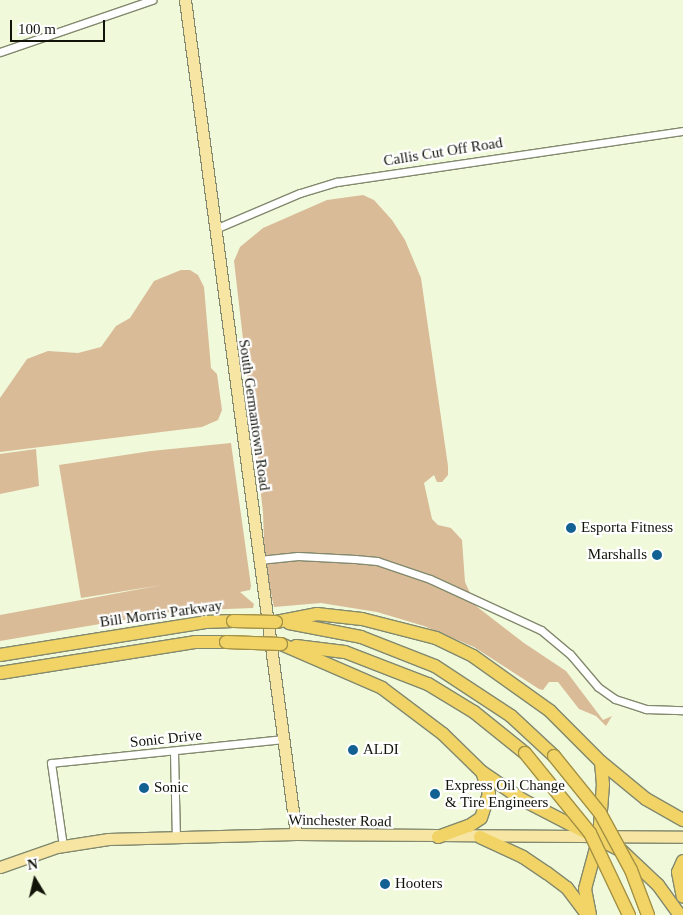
<!DOCTYPE html>
<style>
body{margin:0}
#map{position:relative;width:683px;height:915px;overflow:hidden;background:#f0f9da;font-family:"Times New Roman",serif}
div>[style]{position:absolute}
[style*='--x']{left:calc(var(--x)*1px);top:calc(var(--y)*1px);width:calc(var(--w)*1px);rotate:calc(var(--a)*1deg)}
.green>*{inset:0;background:#d9bb98}
.roads{filter:drop-shadow(1px 0 #82896e) drop-shadow(-1px 0 #82896e) drop-shadow(0 1px #82896e) drop-shadow(0 -1px #82896e)}
.street>*{height:7px;margin:-3.5px;padding:0 3.5px;transform-origin:3.5px;border-radius:3.5px;background:#fff}
.primary>*{height:11px;margin:-5.5px;padding:0 5.5px;transform-origin:5.5px;border-radius:5.5px;background:#f7e5a3}
.highway>*{height:12px;margin:-6px;padding:0 6px;transform-origin:6px;border-radius:6px;background:#f1d465}
.bridges{filter:drop-shadow(1px 0 #a39145) drop-shadow(-1px 0 #a39145) drop-shadow(0 1px #a39145) drop-shadow(0 -1px #a39145)}
.highway-bridge>*{height:12px;margin:-6px;padding:0 6px;transform-origin:6px;border-radius:6px;background:#f1d465}
.dots>*{width:14px;height:14px;translate:-50% -50%;box-sizing:border-box;border:2px solid #fff;border-radius:50%}
span{translate:-50% -50%;white-space:nowrap;text-align:center;line-height:1.15;-webkit-text-stroke:4.5px #fff;paint-order:stroke}
.street-label{font-size:15px;color:#12140a}
.poi-label{font-size:15px;color:#12140a}
.left{translate:0 -50%;text-align:left}
.right{translate:-100% -50%;text-align:right}
.north{position:absolute;left:10px;top:855px;width:50px;height:50px;-webkit-text-stroke:4px #fff;paint-order:stroke;rotate:351deg;font-size:14px;font-weight:700;line-height:20px;text-align:center;color:#12140a}
.north::after{content:'';display:block;margin:auto;width:18px;height:22px;background:#12140a;clip-path:polygon(50% 0,100% 100%,50% 72%,0 100%)}
.scale{position:absolute;left:10px;top:20px;width:95px;height:22px;box-sizing:border-box;border:2px solid #12140a;border-top:0;padding-left:6px;font-size:15px;line-height:18px;white-space:nowrap;color:#12140a;-webkit-text-stroke:4px #fff;paint-order:stroke}
</style>
<div id="map">
<div class="green">
<i style="clip-path:polygon(363px 195px,374px 200px,392px 220px,405px 240px,421px 278px,448px 466px,448px 475px,442px 482px,437px 482px,434px 475px,424px 483px,432px 519px,438px 525px,451px 528px,462px 540px,465px 582px,476px 606px,524px 643px,566px 671px,603px 720px,612px 716px,606px 726px,596px 716px,579px 709px,558px 682px,549px 682px,543px 690px,539px 689px,474px 647px,424px 626px,377px 612px,321px 603px,274px 607px,265px 567px,263px 512px,234px 261px,240px 247px,263px 228px,327px 200px)"></i>
<i style="clip-path:polygon(181px 270px,190px 270px,198px 275px,204px 287px,211px 368px,217px 374px,222px 410px,218px 420px,202px 427px,0 452px,0 398px,27px 359px,48px 351px,78px 353px,101px 347px,116px 326px,130px 318px,154px 281px)"></i>
<i style="clip-path:polygon(231px 443px,251px 586px,250px 590px,240px 592px,254px 604px,253px 608px,176px 611px,0 641px,0 615px,162px 585px,81px 598px,59px 465px,151px 451px)"></i>
<i style="clip-path:polygon(36px 449px,39px 486px,0 494px,0 454px)"></i>
</div>
<div class="roads">
<div class="street">
<i style="--x:0;--y:52;--w:161;--a:-18.9"></i>
<i style="--x:215;--y:229;--w:92;--a:-23"></i>
<i style="--x:300;--y:193;--w:39;--a:-17"></i>
<i style="--x:337;--y:182;--w:350;--a:-8.4"></i>
<i style="--x:259;--y:560;--w:39;--a:-6"></i>
<i style="--x:298;--y:556;--w:57;--a:3"></i>
<i style="--x:355;--y:559;--w:22;--a:5"></i>
<i style="--x:377;--y:561;--w:56;--a:18.8"></i>
<i style="--x:430;--y:579;--w:122;--a:24.7"></i>
<i style="--x:541;--y:630;--w:38;--a:40"></i>
<i style="--x:570;--y:654;--w:43;--a:49.7"></i>
<i style="--x:598;--y:687;--w:21;--a:35"></i>
<i style="--x:615;--y:699;--w:33;--a:18"></i>
<i style="--x:646;--y:709;--w:37;--a:2"></i>
<i style="--x:174;--y:752;--w:85;--a:88.7"></i>
<i style="--x:63;--y:846;--w:84;--a:-98.2"></i>
<i style="--x:51;--y:763;--w:233;--a:-5.9"></i>
</div>
<div class="primary">
<i style="--x:185;--y:0;--w:841;--a:82.42"></i>
<i style="--x:0;--y:867;--w:60;--a:-19.3"></i>
<i style="--x:57;--y:847;--w:52;--a:-8.9"></i>
<i style="--x:108;--y:839;--w:188;--a:-1.5"></i>
<i style="--x:296;--y:834;--w:387;--a:0.4"></i>
</div>
<div class="highway">
<i style="--x:276;--y:622;--w:42;--a:-11"></i>
<i style="--x:317;--y:614;--w:45;--a:6.3"></i>
<i style="--x:362;--y:619;--w:76;--a:14.4"></i>
<i style="--x:436;--y:638;--w:41;--a:25.9"></i>
<i style="--x:473;--y:656;--w:95;--a:35.5"></i>
<i style="--x:550;--y:711;--w:72;--a:45"></i>
<i style="--x:601;--y:762;--w:22;--a:85"></i>
<i style="--x:603;--y:784;--w:53;--a:94.3"></i>
<i style="--x:599;--y:837;--w:54;--a:105.1"></i>
<i style="--x:585;--y:889;--w:26;--a:79"></i>
<i style="--x:289;--y:623;--w:73;--a:11"></i>
<i style="--x:361;--y:637;--w:79;--a:21.4"></i>
<i style="--x:435;--y:666;--w:91;--a:33.3"></i>
<i style="--x:511;--y:716;--w:59;--a:42.9"></i>
<i style="--x:281;--y:644;--w:110;--a:23.5"></i>
<i style="--x:382;--y:688;--w:76;--a:37"></i>
<i style="--x:443;--y:734;--w:54;--a:44.3"></i>
<i style="--x:482;--y:772;--w:50;--a:34.3"></i>
<i style="--x:523;--y:800;--w:111;--a:27.3"></i>
<i style="--x:622;--y:851;--w:50;--a:43.4"></i>
<i style="--x:658;--y:885;--w:37;--a:54"></i>
<i style="--x:296;--y:646;--w:49;--a:7"></i>
<i style="--x:345;--y:652;--w:89;--a:21.1"></i>
<i style="--x:428;--y:684;--w:54;--a:31.3"></i>
<i style="--x:474;--y:712;--w:65;--a:38.8"></i>
<i style="--x:0;--y:655;--w:208;--a:-9.1"></i>
<i style="--x:205;--y:622;--w:28;--a:-2"></i>
<i style="--x:0;--y:673;--w:197;--a:-9"></i>
<i style="--x:195;--y:642;--w:31;--a:0"></i>
<i style="--x:601;--y:762;--w:58;--a:39.4"></i>
<i style="--x:646;--y:799;--w:43;--a:29.6"></i>
<i style="--x:438;--y:837;--w:33;--a:-20"></i>
<i style="--x:469;--y:826;--w:14;--a:-34"></i>
<i style="--x:481;--y:818;--w:26;--a:-72"></i>
<i style="--x:489;--y:793;--w:22;--a:-108"></i>
<i style="--x:480;--y:837;--w:47;--a:24.9"></i>
<i style="--x:523;--y:857;--w:29;--a:34"></i>
<i style="--x:547;--y:873;--w:25;--a:37"></i>
<i style="--x:567;--y:888;--w:31;--a:53"></i>
<i style="--x:683;--y:861;--w:12;--a:114"></i>
<i style="--x:678;--y:872;--w:25;--a:79"></i>
</div>
</div>
<div class="bridges">
<div class="highway-bridge">
<i style="--x:233;--y:621;--w:43;--a:1.3"></i>
<i style="--x:226;--y:642;--w:55;--a:2.1"></i>
<i style="--x:525;--y:753;--w:103;--a:50.9"></i>
<i style="--x:590;--y:833;--w:91;--a:64.6"></i>
<i style="--x:554;--y:756;--w:73;--a:51.1"></i>
<i style="--x:600;--y:813;--w:65;--a:61.5"></i>
<i style="--x:631;--y:870;--w:48;--a:69.3"></i>
</div>
</div>
<div class="dots">
<i style="left:571px;top:528px;background:#136093"></i>
<i style="left:657px;top:555px;background:#136093"></i>
<i style="left:353px;top:750px;background:#136093"></i>
<i style="left:144px;top:788px;background:#136093"></i>
<i style="left:435px;top:794px;background:#136093"></i>
<i style="left:385px;top:884px;background:#136093"></i>
</div>
<div class="street-label">
<span style="left:443px;top:152px;rotate:-9deg">Callis Cut Off Road</span>
<span style="left:254px;top:415px;rotate:82deg">South Germantown Road</span>
<span style="left:161px;top:614px;rotate:-8deg">Bill Morris Parkway</span>
<span style="left:166px;top:739px;rotate:-6deg">Sonic Drive</span>
<span style="left:340px;top:821px;rotate:1deg">Winchester Road</span>
</div>
<div class="poi-label">
<span class="left" style="left:581px;top:528px">Esporta Fitness</span>
<span class="right" style="left:647px;top:555px">Marshalls</span>
<span class="left" style="left:363px;top:750px">ALDI</span>
<span class="left" style="left:445px;top:794px">Express Oil Change<br>&amp; Tire Engineers</span>
<span class="left" style="left:154px;top:788px">Sonic</span>
<span class="left" style="left:395px;top:884px">Hooters</span>
</div>
<div class="north">N</div>
<div class="scale">100 m</div>
</div>
